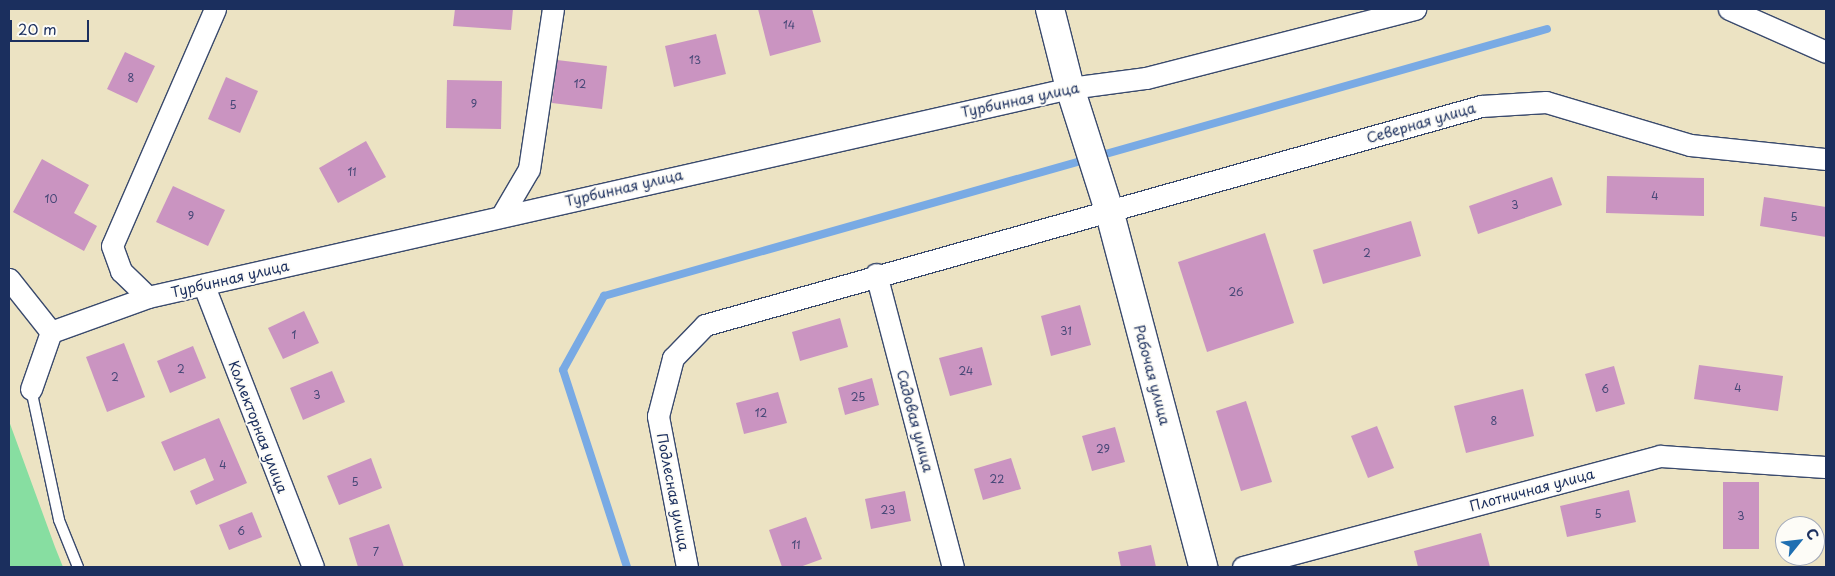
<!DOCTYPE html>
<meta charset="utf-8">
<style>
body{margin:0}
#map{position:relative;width:1835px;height:576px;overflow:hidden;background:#ece3c3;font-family:"Playpen Sans",sans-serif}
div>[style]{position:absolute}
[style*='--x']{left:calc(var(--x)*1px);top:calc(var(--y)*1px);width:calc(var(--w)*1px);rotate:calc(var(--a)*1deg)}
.green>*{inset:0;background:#87dea1}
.stream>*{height:8px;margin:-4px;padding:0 4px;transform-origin:4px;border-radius:4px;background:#79aae4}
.building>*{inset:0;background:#ca94c1}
.roads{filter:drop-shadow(1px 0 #3a4a6d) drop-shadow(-1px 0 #3a4a6d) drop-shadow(0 1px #3a4a6d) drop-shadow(0 -1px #3a4a6d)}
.lane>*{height:10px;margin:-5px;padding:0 5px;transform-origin:5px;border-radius:5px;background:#fff}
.street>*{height:21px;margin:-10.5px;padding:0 10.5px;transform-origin:10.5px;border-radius:10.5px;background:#fff}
.secondary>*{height:28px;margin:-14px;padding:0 14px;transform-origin:14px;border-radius:14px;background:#fff}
span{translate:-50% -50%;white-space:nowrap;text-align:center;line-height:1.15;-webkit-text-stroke:4px #fdfcf7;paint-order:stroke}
.number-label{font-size:11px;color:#474877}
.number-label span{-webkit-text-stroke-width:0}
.street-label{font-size:14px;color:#1b2f5e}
.frame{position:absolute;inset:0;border:10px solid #1b2f5e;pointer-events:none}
.north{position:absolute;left:1775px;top:516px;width:50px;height:50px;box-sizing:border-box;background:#fdfcf7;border:1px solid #a3aaba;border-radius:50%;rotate:61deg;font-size:14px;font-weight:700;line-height:20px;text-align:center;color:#1b2f5e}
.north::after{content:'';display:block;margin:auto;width:18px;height:22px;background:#1f6fb2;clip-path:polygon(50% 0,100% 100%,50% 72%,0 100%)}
.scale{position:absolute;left:10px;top:20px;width:79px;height:22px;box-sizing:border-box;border:2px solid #1b2f5e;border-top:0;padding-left:6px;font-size:15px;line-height:18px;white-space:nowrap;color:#1b2f5e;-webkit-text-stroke:4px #fdfcf7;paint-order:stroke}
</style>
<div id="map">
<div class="green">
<i style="clip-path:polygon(9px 421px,55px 547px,63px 567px,9px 567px)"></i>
</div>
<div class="stream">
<i style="--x:627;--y:567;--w:207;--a:-108"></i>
<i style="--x:563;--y:370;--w:85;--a:-61"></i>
<i style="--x:604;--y:296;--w:980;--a:-15.81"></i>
</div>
<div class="building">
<i style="clip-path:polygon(455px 9px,513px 9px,511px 30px,453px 26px)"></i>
<i style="clip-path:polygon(758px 9px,812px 9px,821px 42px,770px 56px)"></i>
<i style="clip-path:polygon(716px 34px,726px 74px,674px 87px,665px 46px)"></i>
<i style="clip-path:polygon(125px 52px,155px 66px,137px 103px,107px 89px)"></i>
<i style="clip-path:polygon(557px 60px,607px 66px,602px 109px,552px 103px)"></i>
<i style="clip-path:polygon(226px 77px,258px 91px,240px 133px,208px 119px)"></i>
<i style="clip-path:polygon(447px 80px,502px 81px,501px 129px,446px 128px)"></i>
<i style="clip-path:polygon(366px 141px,386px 177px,338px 203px,319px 168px)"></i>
<i style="clip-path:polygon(42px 159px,89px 185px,74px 213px,97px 226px,84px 251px,13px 212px)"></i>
<i style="clip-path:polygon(1607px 176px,1704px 178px,1704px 216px,1606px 213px)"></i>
<i style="clip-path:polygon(1552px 177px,1562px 205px,1478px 234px,1469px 206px)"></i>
<i style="clip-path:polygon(173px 186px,225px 210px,208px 246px,156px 222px)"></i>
<i style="clip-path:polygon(1764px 197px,1826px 207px,1826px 237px,1760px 226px)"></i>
<i style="clip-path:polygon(1411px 221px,1421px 256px,1323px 284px,1313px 250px)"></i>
<i style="clip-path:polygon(1265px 233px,1294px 323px,1207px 352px,1178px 262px)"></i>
<i style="clip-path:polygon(1080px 305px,1091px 345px,1051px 356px,1041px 316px)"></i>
<i style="clip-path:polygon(304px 311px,319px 343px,283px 359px,268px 328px)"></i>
<i style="clip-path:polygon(840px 318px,848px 347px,800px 361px,792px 332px)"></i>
<i style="clip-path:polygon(124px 343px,145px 397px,107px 412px,86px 357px)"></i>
<i style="clip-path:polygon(193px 346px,206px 378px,170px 393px,157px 361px)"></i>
<i style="clip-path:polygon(982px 347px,992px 385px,950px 396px,939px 358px)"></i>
<i style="clip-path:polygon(1699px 365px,1783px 376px,1778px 411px,1694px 399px)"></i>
<i style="clip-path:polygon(1614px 366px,1625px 404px,1596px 412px,1585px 374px)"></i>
<i style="clip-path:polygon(332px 371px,345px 402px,303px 420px,290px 388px)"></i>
<i style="clip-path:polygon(872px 378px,879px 405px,845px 415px,838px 388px)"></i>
<i style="clip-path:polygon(1523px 389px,1534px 436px,1466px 453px,1454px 406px)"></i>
<i style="clip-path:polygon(778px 392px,787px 423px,744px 434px,736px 403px)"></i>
<i style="clip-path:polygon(1246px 401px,1272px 482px,1241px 491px,1216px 411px)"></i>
<i style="clip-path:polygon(219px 418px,247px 483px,196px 505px,190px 491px,214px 480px,205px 458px,174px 471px,161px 442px)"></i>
<i style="clip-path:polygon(1377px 426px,1394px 468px,1368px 478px,1351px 436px)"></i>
<i style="clip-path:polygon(1115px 427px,1125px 462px,1092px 471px,1082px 436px)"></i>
<i style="clip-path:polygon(371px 458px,382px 488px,339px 505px,327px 476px)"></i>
<i style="clip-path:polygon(1011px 458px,1021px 489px,983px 500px,974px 469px)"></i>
<i style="clip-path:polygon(1723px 482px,1759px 482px,1759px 549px,1723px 549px)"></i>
<i style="clip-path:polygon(1629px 490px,1636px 522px,1567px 537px,1560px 506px)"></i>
<i style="clip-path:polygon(905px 491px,911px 521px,871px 529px,865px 499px)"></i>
<i style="clip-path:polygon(252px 512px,262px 537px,229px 550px,219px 525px)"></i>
<i style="clip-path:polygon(806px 517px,822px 559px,800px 567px,782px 567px,769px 530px)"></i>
<i style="clip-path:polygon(389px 524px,404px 567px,358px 567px,349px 538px)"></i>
<i style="clip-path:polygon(1481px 533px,1490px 567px,1418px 567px,1414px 551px)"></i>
<i style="clip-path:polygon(1151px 545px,1156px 567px,1121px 567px,1118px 552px)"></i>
</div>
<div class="roads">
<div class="lane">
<i style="--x:31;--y:389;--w:134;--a:77.9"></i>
<i style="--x:59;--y:520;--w:51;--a:68"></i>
</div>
<div class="street">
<i style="--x:215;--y:9;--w:258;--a:113.5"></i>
<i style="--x:112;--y:246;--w:27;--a:70"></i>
<i style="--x:121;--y:271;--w:37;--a:44"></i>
<i style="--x:148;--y:297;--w:945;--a:-12.77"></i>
<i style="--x:1070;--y:88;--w:77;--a:-7.5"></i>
<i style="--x:1146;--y:78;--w:278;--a:-14.4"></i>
<i style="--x:1729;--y:9;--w:106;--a:23.9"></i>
<i style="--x:502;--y:215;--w:53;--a:-59.6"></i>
<i style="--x:529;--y:169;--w:162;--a:-81.5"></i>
<i style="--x:876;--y:274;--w:303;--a:75.3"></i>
<i style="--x:9;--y:279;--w:68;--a:51.6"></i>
<i style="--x:204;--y:286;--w:301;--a:68.8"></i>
<i style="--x:31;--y:389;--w:60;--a:-70.7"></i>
<i style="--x:51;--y:332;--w:103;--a:-19.8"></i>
<i style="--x:687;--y:567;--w:154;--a:-100.9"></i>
<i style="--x:658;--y:416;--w:60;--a:-75.5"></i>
<i style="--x:673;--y:358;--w:46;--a:-45.9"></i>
<i style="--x:705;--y:325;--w:806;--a:-15.76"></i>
<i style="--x:1481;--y:106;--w:65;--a:-3.5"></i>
<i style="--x:1546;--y:102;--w:150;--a:16.6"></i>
<i style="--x:1690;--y:145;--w:137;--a:5.9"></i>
<i style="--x:1243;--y:567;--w:432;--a:-14.9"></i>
<i style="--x:1660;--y:456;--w:166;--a:3.8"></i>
</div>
<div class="secondary">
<i style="--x:1050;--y:9;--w:81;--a:75.8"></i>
<i style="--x:1070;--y:88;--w:128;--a:72.3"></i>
<i style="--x:1109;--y:210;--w:369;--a:75.2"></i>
</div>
</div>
<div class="number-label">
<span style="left:789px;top:25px">14</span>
<span style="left:695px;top:60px">13</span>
<span style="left:131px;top:78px">8</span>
<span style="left:580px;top:84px">12</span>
<span style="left:474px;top:104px">9</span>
<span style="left:233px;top:105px">5</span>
<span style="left:352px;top:172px">11</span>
<span style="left:1655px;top:196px">4</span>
<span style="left:51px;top:199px">10</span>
<span style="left:1515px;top:205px">3</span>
<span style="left:191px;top:216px">9</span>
<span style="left:1794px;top:217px">5</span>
<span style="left:1367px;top:253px">2</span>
<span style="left:1236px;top:292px">26</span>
<span style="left:1066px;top:331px">31</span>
<span style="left:294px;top:335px">1</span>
<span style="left:181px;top:369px">2</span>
<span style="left:966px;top:371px">24</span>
<span style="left:115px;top:377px">2</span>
<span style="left:1738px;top:388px">4</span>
<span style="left:1605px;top:389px">6</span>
<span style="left:317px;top:395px">3</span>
<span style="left:858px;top:397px">25</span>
<span style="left:761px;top:413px">12</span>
<span style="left:1494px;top:421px">8</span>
<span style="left:1103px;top:449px">29</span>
<span style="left:223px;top:465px">4</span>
<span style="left:997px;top:479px">22</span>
<span style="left:355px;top:482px">5</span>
<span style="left:888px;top:510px">23</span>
<span style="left:1598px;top:514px">5</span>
<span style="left:1741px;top:516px">3</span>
<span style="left:241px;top:531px">6</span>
<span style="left:796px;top:545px">11</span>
<span style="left:376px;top:552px">7</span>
</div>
<div class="street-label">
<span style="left:1020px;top:100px;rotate:-12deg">Турбинная улица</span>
<span style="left:1421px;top:123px;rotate:-16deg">Северная улица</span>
<span style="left:624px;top:188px;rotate:-13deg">Турбинная улица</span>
<span style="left:230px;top:279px;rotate:-13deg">Турбинная улица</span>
<span style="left:1152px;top:375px;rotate:75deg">Рабочая улица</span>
<span style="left:915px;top:421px;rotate:75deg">Садовая улица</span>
<span style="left:258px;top:427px;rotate:69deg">Коллекторная улица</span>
<span style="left:1532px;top:490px;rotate:-15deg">Плотничная улица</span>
<span style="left:673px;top:492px;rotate:79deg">Подлесная улица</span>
</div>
<div class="frame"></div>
<div class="north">С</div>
<div class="scale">20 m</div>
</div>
